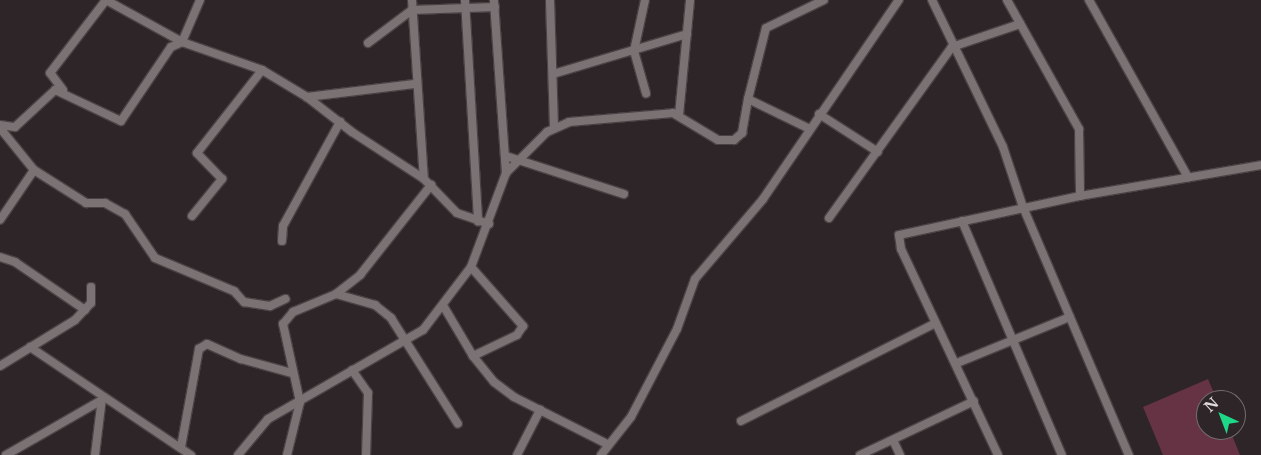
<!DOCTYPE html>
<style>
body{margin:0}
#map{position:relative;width:1261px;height:455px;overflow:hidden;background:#2d2527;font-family:"Libre Baskerville",serif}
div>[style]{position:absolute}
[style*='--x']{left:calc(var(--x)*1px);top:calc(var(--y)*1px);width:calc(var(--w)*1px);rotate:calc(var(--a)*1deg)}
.green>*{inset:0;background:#653343}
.roads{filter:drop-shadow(1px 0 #4a4345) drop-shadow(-1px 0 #4a4345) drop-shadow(0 1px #4a4345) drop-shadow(0 -1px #4a4345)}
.minor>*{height:8px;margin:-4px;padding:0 4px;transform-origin:4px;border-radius:4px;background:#7b7274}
span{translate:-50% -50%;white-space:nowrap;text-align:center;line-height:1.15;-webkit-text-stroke:5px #2d2527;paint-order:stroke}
.north{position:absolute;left:1196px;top:390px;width:50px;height:50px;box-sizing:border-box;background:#2d2527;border:1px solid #756d6f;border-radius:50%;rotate:317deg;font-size:14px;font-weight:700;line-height:20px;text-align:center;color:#e0dadc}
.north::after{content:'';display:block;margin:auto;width:18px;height:22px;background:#1fd887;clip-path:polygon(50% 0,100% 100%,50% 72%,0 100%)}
</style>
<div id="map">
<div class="green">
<i style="clip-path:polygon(1208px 379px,1217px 400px,1206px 400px,1206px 430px,1230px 430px,1240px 455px,1163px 455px,1143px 407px)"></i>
</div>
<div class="roads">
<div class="minor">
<i style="--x:106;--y:0;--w:87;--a:28.9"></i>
<i style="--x:182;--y:42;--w:46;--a:-66.8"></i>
<i style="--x:412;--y:0;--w:179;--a:86.2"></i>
<i style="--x:465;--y:0;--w:222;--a:86.6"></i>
<i style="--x:550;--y:0;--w:128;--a:88.2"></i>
<i style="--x:645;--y:0;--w:52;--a:102.2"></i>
<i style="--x:634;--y:51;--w:44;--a:74.1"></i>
<i style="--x:932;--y:0;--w:163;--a:64.2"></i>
<i style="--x:1003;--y:147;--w:63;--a:71.6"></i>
<i style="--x:1023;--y:207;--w:270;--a:66.9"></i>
<i style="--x:1007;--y:0;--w:148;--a:60.8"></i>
<i style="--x:1079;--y:129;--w:67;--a:89.1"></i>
<i style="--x:1089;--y:0;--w:203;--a:60.8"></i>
<i style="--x:368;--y:43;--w:55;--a:-36.9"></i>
<i style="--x:412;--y:10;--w:83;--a:-2.1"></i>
<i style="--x:553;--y:74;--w:140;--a:-16.6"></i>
<i style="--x:63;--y:90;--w:21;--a:-127"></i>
<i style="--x:50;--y:73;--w:92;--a:-52.5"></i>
<i style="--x:307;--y:97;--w:57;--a:37.9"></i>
<i style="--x:352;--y:132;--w:86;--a:33.1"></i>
<i style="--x:424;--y:179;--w:47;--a:45.9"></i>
<i style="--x:457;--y:213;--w:34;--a:19"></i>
<i style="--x:748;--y:99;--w:73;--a:-75.8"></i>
<i style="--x:766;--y:28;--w:64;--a:-25.8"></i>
<i style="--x:819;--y:114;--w:70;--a:32.8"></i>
<i style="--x:679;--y:115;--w:116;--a:-84.5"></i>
<i style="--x:0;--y:125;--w:15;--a:8"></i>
<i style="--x:15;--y:127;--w:54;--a:-42.8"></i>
<i style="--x:55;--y:90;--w:73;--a:25.2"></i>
<i style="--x:121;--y:121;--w:89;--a:-56"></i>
<i style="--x:171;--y:47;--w:12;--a:-24"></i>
<i style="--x:182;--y:42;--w:85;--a:19.3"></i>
<i style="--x:0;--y:128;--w:54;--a:51"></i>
<i style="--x:34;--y:170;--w:60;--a:124.2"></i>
<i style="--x:506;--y:156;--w:124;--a:17.9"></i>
<i style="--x:34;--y:170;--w:62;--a:32.4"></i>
<i style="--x:86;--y:203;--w:19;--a:0"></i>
<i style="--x:105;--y:203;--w:23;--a:29"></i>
<i style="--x:125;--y:214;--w:53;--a:55.7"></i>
<i style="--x:155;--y:258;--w:86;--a:22.7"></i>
<i style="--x:234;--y:291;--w:15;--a:48"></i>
<i style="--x:244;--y:302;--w:26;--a:9"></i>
<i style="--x:270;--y:306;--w:17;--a:-25"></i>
<i style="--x:506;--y:173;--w:58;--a:-45"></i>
<i style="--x:547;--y:132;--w:24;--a:-24"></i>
<i style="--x:569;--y:122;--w:104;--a:-4.9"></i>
<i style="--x:673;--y:113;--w:52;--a:31"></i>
<i style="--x:718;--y:140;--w:16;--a:0"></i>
<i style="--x:734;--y:140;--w:11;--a:-41"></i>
<i style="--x:742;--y:133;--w:35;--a:-80"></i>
<i style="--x:748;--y:99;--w:69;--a:25.8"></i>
<i style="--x:192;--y:216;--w:48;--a:-51"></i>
<i style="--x:222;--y:179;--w:36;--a:-134"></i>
<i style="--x:197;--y:153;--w:105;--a:-51.9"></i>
<i style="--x:262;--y:70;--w:52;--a:31"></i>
<i style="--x:307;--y:97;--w:108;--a:-6.9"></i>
<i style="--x:829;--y:218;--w:211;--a:-54.3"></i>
<i style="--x:952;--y:47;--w:72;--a:-18.7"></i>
<i style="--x:962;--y:221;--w:254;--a:66.9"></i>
<i style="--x:282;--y:241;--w:15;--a:-86"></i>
<i style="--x:283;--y:226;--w:119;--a:-61.3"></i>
<i style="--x:0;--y:257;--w:16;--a:18"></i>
<i style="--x:15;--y:262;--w:85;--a:34.4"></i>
<i style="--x:471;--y:267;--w:79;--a:48.6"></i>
<i style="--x:523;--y:326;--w:11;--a:124"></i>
<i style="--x:517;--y:335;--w:49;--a:154.5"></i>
<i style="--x:336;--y:294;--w:41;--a:15.8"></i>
<i style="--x:375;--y:305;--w:21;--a:39"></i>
<i style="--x:391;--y:318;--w:125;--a:57.7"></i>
<i style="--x:444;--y:307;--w:57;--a:59.4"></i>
<i style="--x:473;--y:356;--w:33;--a:51"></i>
<i style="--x:494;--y:382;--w:25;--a:37"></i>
<i style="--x:514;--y:397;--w:104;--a:26.8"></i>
<i style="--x:30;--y:347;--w:194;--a:33.9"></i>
<i style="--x:957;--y:363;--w:122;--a:-22.2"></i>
<i style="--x:0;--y:366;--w:88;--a:-31.5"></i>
<i style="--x:75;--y:320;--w:23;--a:-47"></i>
<i style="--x:91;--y:303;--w:16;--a:-90"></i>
<i style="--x:352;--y:370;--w:28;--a:55"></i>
<i style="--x:368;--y:393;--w:62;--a:91.8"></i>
<i style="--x:741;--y:421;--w:218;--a:-26.7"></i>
<i style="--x:893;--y:440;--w:17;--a:65"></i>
<i style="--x:181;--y:447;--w:100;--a:-79.6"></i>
<i style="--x:199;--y:349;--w:9;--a:-32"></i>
<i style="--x:207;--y:344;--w:37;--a:24"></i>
<i style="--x:241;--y:359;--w:53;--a:15.4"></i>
<i style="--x:6;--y:455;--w:108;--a:-29.9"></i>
<i style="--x:95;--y:455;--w:57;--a:-83"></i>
<i style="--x:238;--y:455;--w:47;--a:-50.2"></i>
<i style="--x:268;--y:419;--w:179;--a:-29.9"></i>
<i style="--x:423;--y:330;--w:79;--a:-52.7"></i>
<i style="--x:471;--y:267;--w:100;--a:-69.6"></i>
<i style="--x:506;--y:173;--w:173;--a:-94"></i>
<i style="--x:287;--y:455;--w:55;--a:-76.2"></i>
<i style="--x:300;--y:402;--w:80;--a:-102.3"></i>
<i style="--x:283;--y:324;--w:16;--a:-50"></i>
<i style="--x:293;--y:312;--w:47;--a:-22.7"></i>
<i style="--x:336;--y:294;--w:31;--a:-38"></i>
<i style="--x:360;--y:275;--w:115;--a:-51.7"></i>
<i style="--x:517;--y:455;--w:51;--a:-62.9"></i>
<i style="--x:601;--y:455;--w:48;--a:-51.7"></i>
<i style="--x:631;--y:417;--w:99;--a:-62.4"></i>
<i style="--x:677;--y:329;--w:53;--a:-70.2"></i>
<i style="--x:695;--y:279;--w:105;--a:-49.6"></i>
<i style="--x:763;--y:199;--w:241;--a:-55.7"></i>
<i style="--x:860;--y:455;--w:126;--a:-25.3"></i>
<i style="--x:998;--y:455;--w:228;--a:-115.2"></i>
<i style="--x:901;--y:249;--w:14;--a:-98"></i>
<i style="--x:899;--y:235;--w:185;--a:-12.2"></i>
<i style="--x:1080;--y:196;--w:184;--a:-9.7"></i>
</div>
</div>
<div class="north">N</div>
</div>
